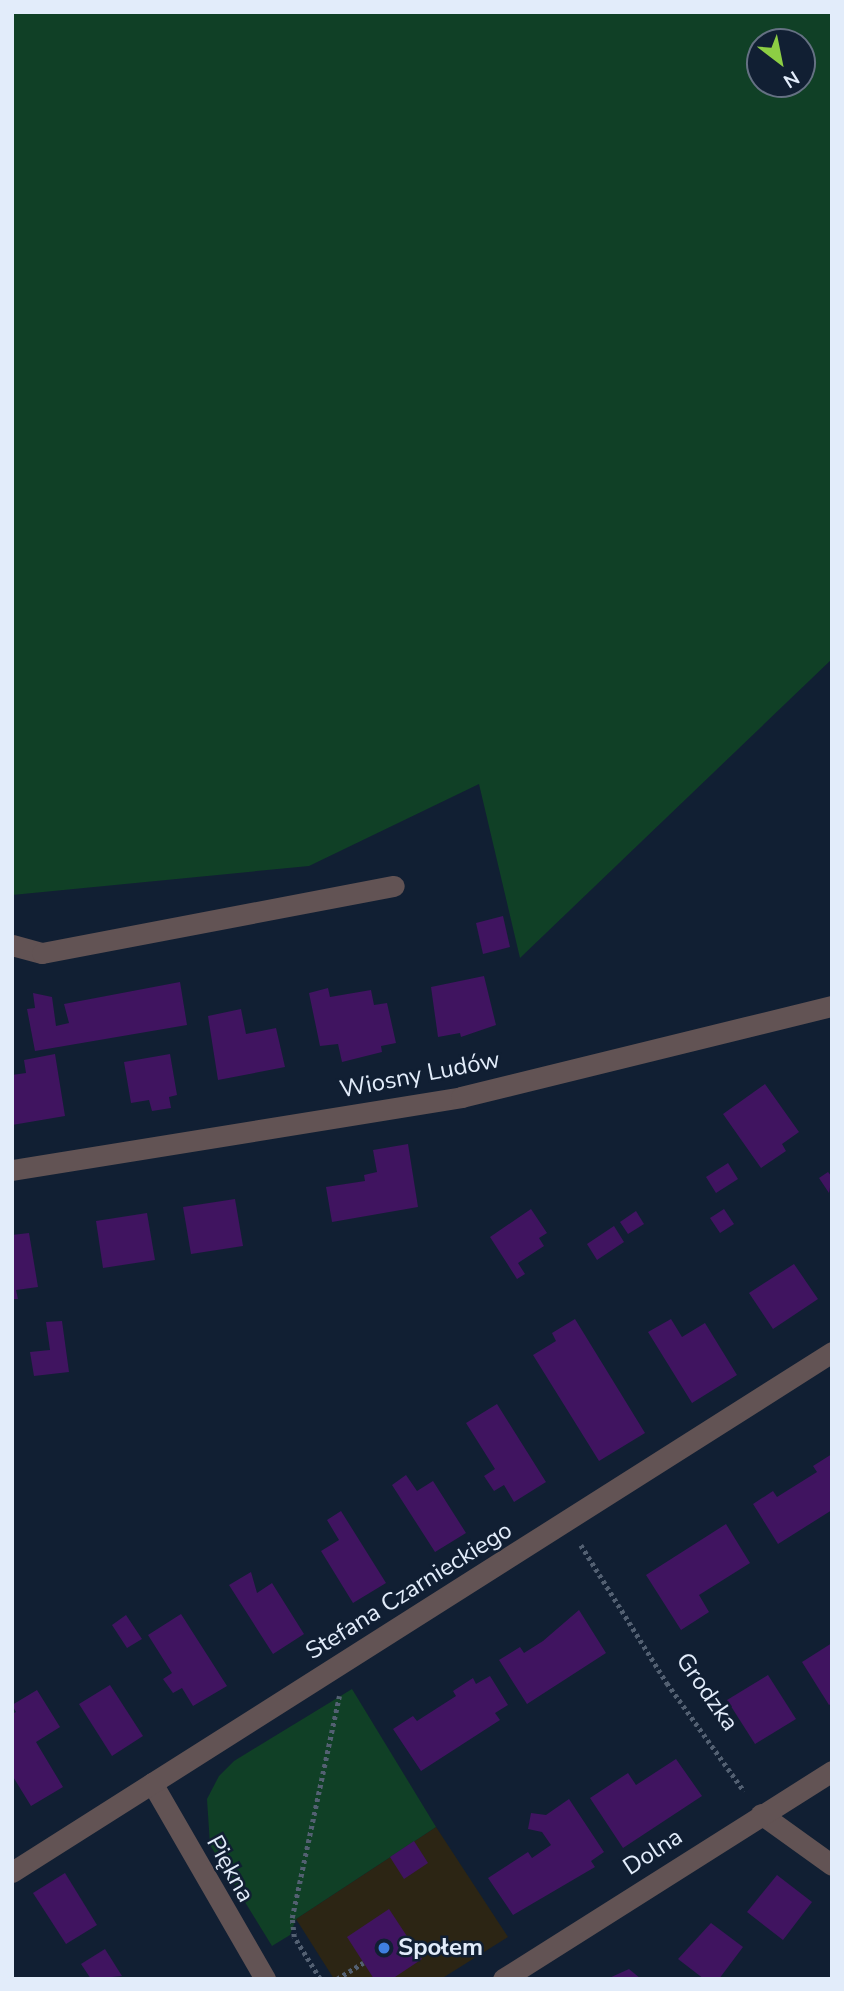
<!DOCTYPE html>
<meta charset="utf-8">
<style>
body{margin:0}
#map{position:relative;width:844px;height:1991px;overflow:hidden;background:#111f33;font-family:"Nunito Sans",sans-serif}
div>[style]{position:absolute}
[style*='--x']{left:calc(var(--x)*1px);top:calc(var(--y)*1px);width:calc(var(--w)*1px);rotate:calc(var(--a)*1deg)}
.commercial>*{inset:0;background:#2c2514}
.green>*{inset:0;background:#104026}
.building>*{inset:0;background:#401460}
.path>*{height:4.5px;margin-top:-2.25px;transform-origin:0;background:repeating-linear-gradient(90deg,#536072 0 3.5px,transparent 0 7px)}
.minor>*{height:21px;margin:-10.5px;padding:0 10.5px;transform-origin:10.5px;border-radius:10.5px;background:#625354}
.dots>*{width:19px;height:19px;translate:-50% -50%;box-sizing:border-box;border:4px solid #111f33;border-radius:50%}
span{translate:-50% -50%;white-space:nowrap;text-align:center;line-height:1.15;-webkit-text-stroke:5px #111f33;paint-order:stroke}
.street-label{font-size:24px;color:#e2ecfa}
.poi-label{font-size:24px;color:#e2ecfa;font-weight:700}
.left{translate:0 -50%;text-align:left}
.frame{position:absolute;inset:0;border:14px solid #e2ecfa;pointer-events:none}
.north{position:absolute;left:746px;top:28px;width:70px;height:70px;box-sizing:border-box;background:#111f33;border:2px solid #657183;border-radius:50%;rotate:148deg;font-size:19px;font-weight:700;line-height:28px;text-align:center;color:#e2ecfa}
.north::after{content:'';display:block;margin:auto;width:24px;height:32px;background:#8dce44;clip-path:polygon(50% 0,100% 100%,50% 72%,0 100%)}
</style>
<div id="map">
<div class="commercial">
<i style="clip-path:polygon(436px 1827px,508px 1937px,441px 1979px,334px 1979px,296px 1919px)"></i>
</div>
<div class="green">
<i style="clip-path:polygon(evenodd,12px 12px,832px 12px,832px 659px,520px 958px,479px 784px,309px 866px,12px 895px,12px 12px,760px 42px,802px 42px,802px 84px,760px 84px,760px 42px)"></i>
<i style="clip-path:polygon(352px 1689px,436px 1827px,296px 1919px,290px 1935px,272px 1946px,210px 1845px,207px 1799px,219px 1776px,234px 1761px)"></i>
</div>
<div class="building">
<i style="clip-path:polygon(503px 916px,510px 947px,483px 954px,476px 923px)"></i>
<i style="clip-path:polygon(484px 976px,496px 1025px,461px 1037px,460px 1033px,438px 1037px,431px 987px)"></i>
<i style="clip-path:polygon(180px 982px,187px 1025px,35px 1051px,27px 1009px,35px 1008px,33px 993px,52px 997px,56px 1026px,69px 1023px,64px 1004px)"></i>
<i style="clip-path:polygon(328px 988px,330px 997px,371px 990px,374px 1005px,387px 1003px,396px 1043px,381px 1046px,382px 1052px,342px 1062px,338px 1044px,320px 1046px,309px 993px)"></i>
<i style="clip-path:polygon(241px 1009px,246px 1034px,276px 1028px,285px 1067px,218px 1080px,208px 1016px)"></i>
<i style="clip-path:polygon(55px 1054px,65px 1116px,12px 1125px,12px 1075px,26px 1073px,24px 1060px)"></i>
<i style="clip-path:polygon(170px 1054px,177px 1095px,169px 1097px,171px 1108px,152px 1111px,149px 1100px,131px 1103px,124px 1062px)"></i>
<i style="clip-path:polygon(765px 1084px,799px 1132px,782px 1144px,786px 1151px,761px 1168px,723px 1114px)"></i>
<i style="clip-path:polygon(408px 1144px,418px 1207px,332px 1222px,326px 1187px,365px 1181px,364px 1175px,377px 1172px,373px 1150px)"></i>
<i style="clip-path:polygon(728px 1163px,738px 1179px,716px 1193px,706px 1177px)"></i>
<i style="clip-path:polygon(828px 1172px,832px 1177px,829px 1193px,819px 1178px)"></i>
<i style="clip-path:polygon(235px 1199px,243px 1246px,191px 1254px,183px 1207px)"></i>
<i style="clip-path:polygon(531px 1209px,547px 1233px,539px 1238px,544px 1246px,518px 1263px,525px 1274px,517px 1279px,490px 1237px)"></i>
<i style="clip-path:polygon(724px 1209px,734px 1224px,720px 1233px,710px 1218px)"></i>
<i style="clip-path:polygon(636px 1211px,644px 1224px,628px 1234px,620px 1222px)"></i>
<i style="clip-path:polygon(147px 1213px,155px 1260px,103px 1268px,96px 1221px)"></i>
<i style="clip-path:polygon(614px 1226px,624px 1242px,597px 1260px,587px 1244px)"></i>
<i style="clip-path:polygon(29px 1233px,38px 1287px,16px 1290px,18px 1299px,12px 1299px,12px 1235px)"></i>
<i style="clip-path:polygon(794px 1264px,818px 1299px,773px 1329px,749px 1293px)"></i>
<i style="clip-path:polygon(575px 1319px,645px 1433px,599px 1461px,533px 1355px,556px 1341px,552px 1333px)"></i>
<i style="clip-path:polygon(671px 1319px,682px 1337px,705px 1323px,737px 1375px,692px 1403px,648px 1332px)"></i>
<i style="clip-path:polygon(62px 1321px,69px 1372px,34px 1376px,30px 1352px,50px 1350px,46px 1322px)"></i>
<i style="clip-path:polygon(497px 1404px,546px 1482px,514px 1502px,504px 1485px,494px 1491px,484px 1476px,495px 1469px,466px 1423px)"></i>
<i style="clip-path:polygon(832px 1454px,832px 1510px,778px 1544px,753px 1504px,773px 1491px,777px 1497px,817px 1472px,813px 1466px)"></i>
<i style="clip-path:polygon(406px 1475px,417px 1491px,433px 1481px,466px 1533px,435px 1552px,392px 1485px)"></i>
<i style="clip-path:polygon(341px 1511px,386px 1583px,353px 1603px,321px 1551px,339px 1540px,327px 1520px)"></i>
<i style="clip-path:polygon(726px 1524px,750px 1563px,699px 1595px,709px 1612px,681px 1630px,646px 1575px)"></i>
<i style="clip-path:polygon(251px 1572px,257px 1593px,272px 1583px,304px 1634px,273px 1654px,229px 1585px)"></i>
<i style="clip-path:polygon(579px 1610px,606px 1653px,527px 1704px,499px 1660px,520px 1647px,524px 1653px,543px 1641px)"></i>
<i style="clip-path:polygon(181px 1614px,227px 1686px,193px 1706px,182px 1688px,173px 1693px,163px 1679px,172px 1673px,148px 1635px)"></i>
<i style="clip-path:polygon(126px 1615px,142px 1639px,127px 1648px,112px 1625px)"></i>
<i style="clip-path:polygon(832px 1643px,832px 1703px,829px 1705px,802px 1662px)"></i>
<i style="clip-path:polygon(768px 1675px,796px 1719px,755px 1744px,727px 1700px)"></i>
<i style="clip-path:polygon(490px 1676px,508px 1705px,495px 1713px,500px 1720px,421px 1771px,393px 1729px,413px 1716px,417px 1721px,456px 1696px,453px 1691px,473px 1678px,476px 1684px)"></i>
<i style="clip-path:polygon(110px 1685px,143px 1736px,112px 1756px,79px 1704px)"></i>
<i style="clip-path:polygon(37px 1690px,60px 1727px,36px 1742px,63px 1787px,31px 1806px,12px 1775px,12px 1714px,16px 1712px,12px 1705px)"></i>
<i style="clip-path:polygon(676px 1759px,702px 1796px,623px 1848px,590px 1798px,628px 1773px,636px 1785px)"></i>
<i style="clip-path:polygon(569px 1799px,604px 1852px,591px 1861px,595px 1867px,513px 1915px,488px 1878px,528px 1852px,532px 1858px,551px 1845px,542px 1832px,528px 1829px,531px 1813px,546px 1815px)"></i>
<i style="clip-path:polygon(414px 1841px,428px 1863px,404px 1879px,390px 1857px)"></i>
<i style="clip-path:polygon(65px 1873px,97px 1925px,66px 1944px,33px 1893px)"></i>
<i style="clip-path:polygon(777px 1875px,812px 1902px,783px 1940px,747px 1912px)"></i>
<i style="clip-path:polygon(389px 1909px,422px 1959px,392px 1979px,374px 1979px,347px 1937px)"></i>
<i style="clip-path:polygon(711px 1923px,743px 1947px,719px 1979px,704px 1979px,678px 1959px)"></i>
<i style="clip-path:polygon(105px 1949px,122px 1976px,91px 1979px,81px 1964px)"></i>
<i style="clip-path:polygon(629px 1969px,641px 1979px,607px 1979px)"></i>
</div>
<div class="path">
<i style="--x:581;--y:1545;--w:163;--a:58.1"></i>
<i style="--x:667;--y:1683;--w:133;--a:54.5"></i>
<i style="--x:320;--y:1979;--w:49;--a:-121.8"></i>
<i style="--x:294;--y:1937;--w:19;--a:-96"></i>
<i style="--x:292;--y:1918;--w:227;--a:-78"></i>
<i style="--x:337;--y:1979;--w:31;--a:-32"></i>
</div>
<div class="minor">
<i style="--x:12;--y:945;--w:31;--a:15"></i>
<i style="--x:42;--y:953;--w:358;--a:-10.8"></i>
<i style="--x:12;--y:1170;--w:455;--a:-9.2"></i>
<i style="--x:461;--y:1097;--w:382;--a:-13.8"></i>
<i style="--x:152;--y:1783;--w:226;--a:60"></i>
<i style="--x:761;--y:1814;--w:87;--a:35.7"></i>
<i style="--x:12;--y:1872;--w:971;--a:-32.38"></i>
<i style="--x:503;--y:1979;--w:389;--a:-32.3"></i>
</div>
<div class="dots">
<i style="left:384px;top:1948px;background:#3f7fe0"></i>
</div>
<div class="street-label">
<span style="left:420px;top:1075px;rotate:-11deg">Wiosny Ludów</span>
<span style="left:409px;top:1591px;rotate:-32deg">Stefana Czarnieckiego</span>
<span style="left:707px;top:1692px;rotate:55deg">Grodzka</span>
<span style="left:653px;top:1852px;rotate:-33deg">Dolna</span>
<span style="left:230px;top:1869px;rotate:61deg">Piękna</span>
</div>
<div class="poi-label">
<span class="left" style="left:398px;top:1948px">Społem</span>
</div>
<div class="frame"></div>
<div class="north">N</div>
</div>
